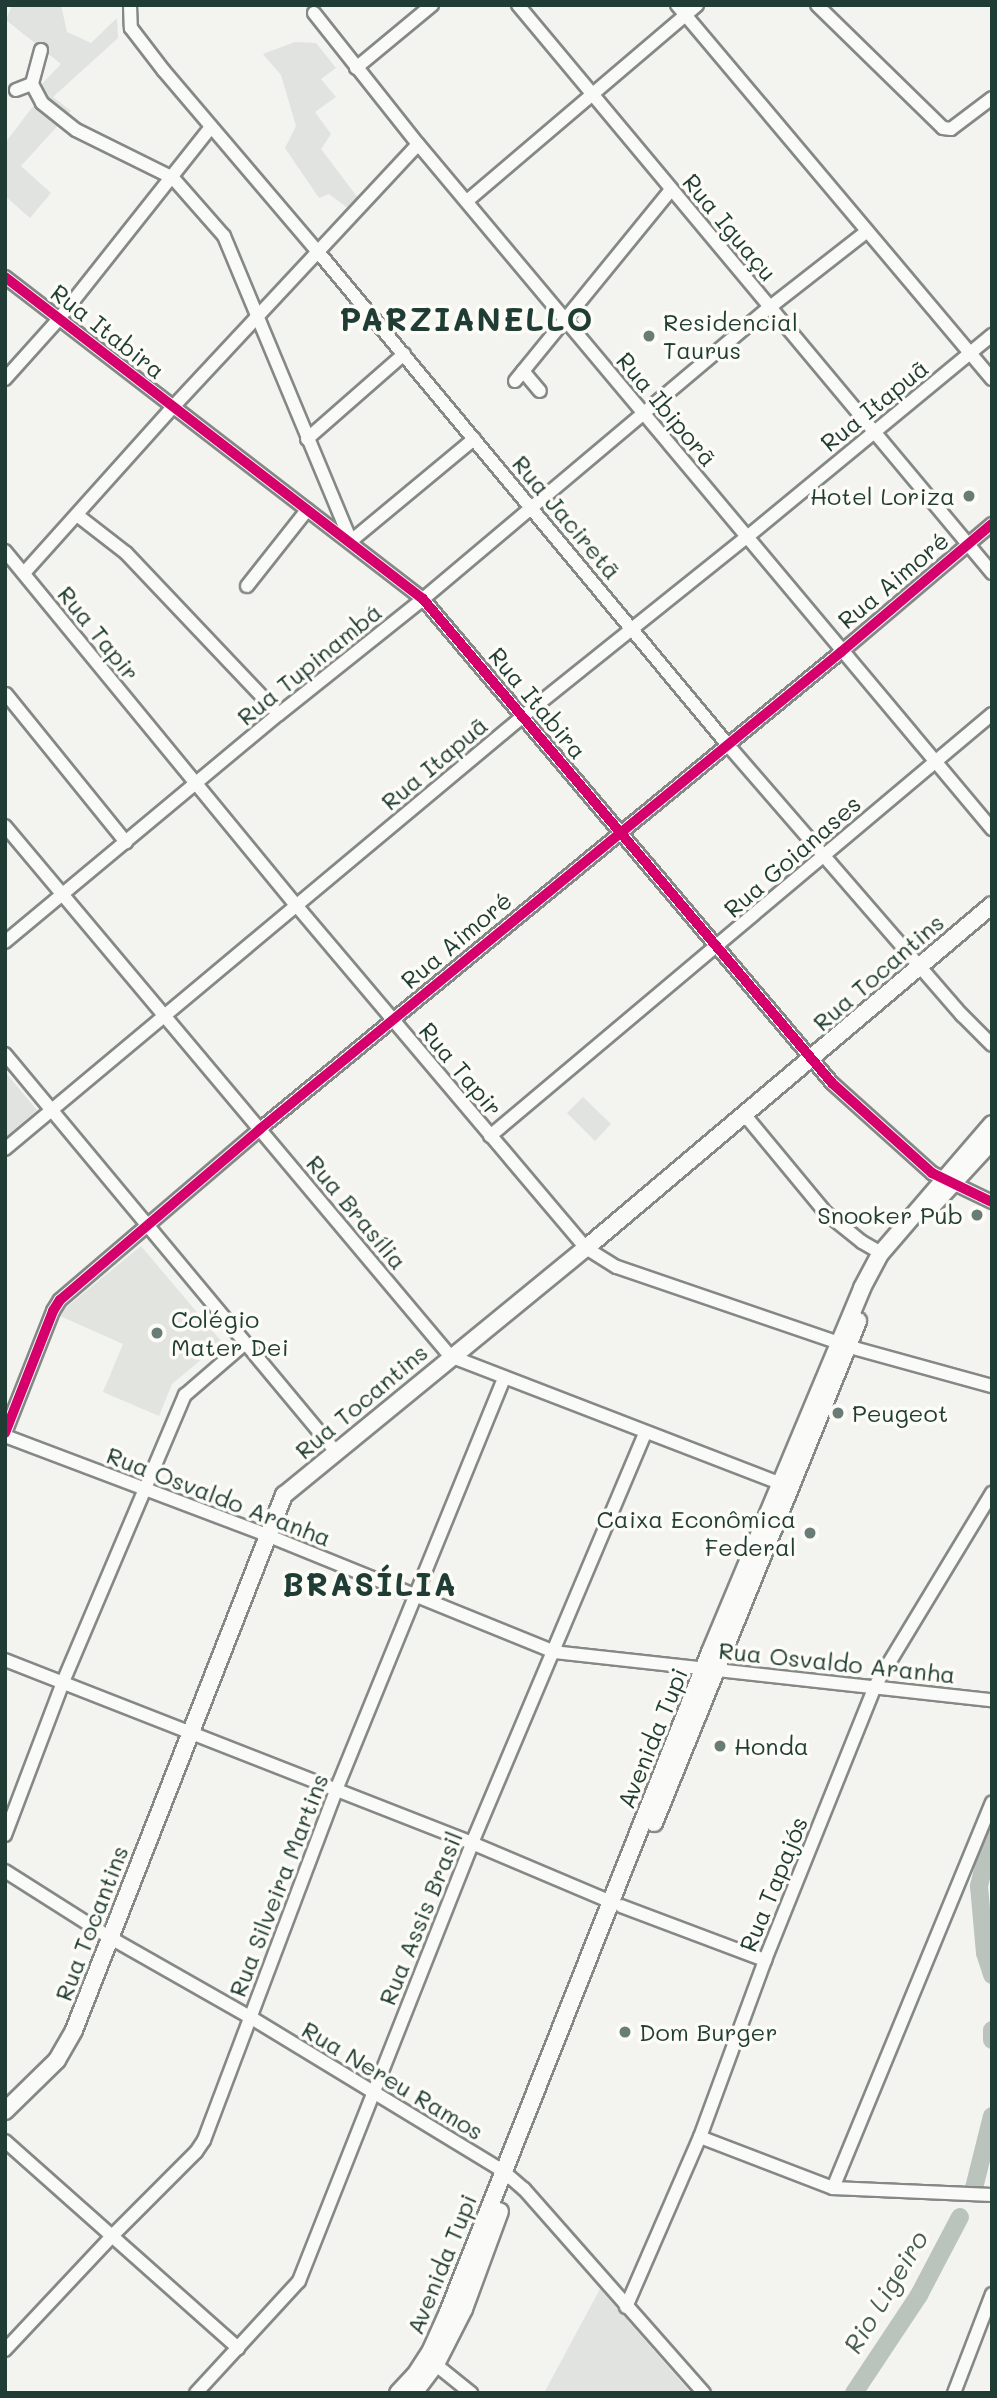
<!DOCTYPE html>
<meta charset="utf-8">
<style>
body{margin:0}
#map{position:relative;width:997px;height:2398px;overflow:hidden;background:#f3f3f0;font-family:Mali,sans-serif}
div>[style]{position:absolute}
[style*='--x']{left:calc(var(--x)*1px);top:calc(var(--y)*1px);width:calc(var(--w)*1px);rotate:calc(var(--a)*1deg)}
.built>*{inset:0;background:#e2e4e0}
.green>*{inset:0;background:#e0e3df}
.river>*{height:18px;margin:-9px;padding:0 9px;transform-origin:9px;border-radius:9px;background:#bbc3bd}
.roads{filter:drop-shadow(2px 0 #848986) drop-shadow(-2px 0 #848986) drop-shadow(0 2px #848986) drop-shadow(0 -2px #848986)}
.minor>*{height:12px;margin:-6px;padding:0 6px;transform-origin:6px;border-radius:6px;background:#fafaf8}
.major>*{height:16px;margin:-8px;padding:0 8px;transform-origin:8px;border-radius:8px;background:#fafaf8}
.cycleway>*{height:10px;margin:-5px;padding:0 5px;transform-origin:5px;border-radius:5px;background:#d6006c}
.dots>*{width:19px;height:19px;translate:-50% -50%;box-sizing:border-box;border:4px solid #fdfcf7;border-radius:50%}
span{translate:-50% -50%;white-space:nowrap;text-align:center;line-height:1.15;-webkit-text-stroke:7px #fdfcf7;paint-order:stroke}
.street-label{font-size:24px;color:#1f3d34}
.poi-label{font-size:24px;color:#1f3d34}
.left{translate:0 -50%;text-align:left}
.right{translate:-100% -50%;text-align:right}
.water-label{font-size:26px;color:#475f56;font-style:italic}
.district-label{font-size:32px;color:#1f3d34;font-weight:700;letter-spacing:2px}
.frame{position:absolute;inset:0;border:7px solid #1f3d34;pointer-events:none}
</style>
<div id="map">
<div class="built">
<i style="clip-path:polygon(141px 1246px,222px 1342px,172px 1384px,159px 1416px,103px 1392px,123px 1344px,60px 1316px,63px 1310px)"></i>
</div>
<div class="green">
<i style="clip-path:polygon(12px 5px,61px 5px,67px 32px,91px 43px,117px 18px,118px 38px,53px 97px,71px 111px,21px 166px,51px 193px,30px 218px,5px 196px,5px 143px,34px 105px,40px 86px,61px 64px,6px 20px)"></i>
<i style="clip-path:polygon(295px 42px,316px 43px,336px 68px,321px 79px,336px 97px,315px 112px,331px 134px,321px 149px,358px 198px,349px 209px,329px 194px,319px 198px,285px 148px,296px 126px,281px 75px,263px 54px)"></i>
<i style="clip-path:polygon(5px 1072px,37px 1110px,5px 1138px)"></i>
<i style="clip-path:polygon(583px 1097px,611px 1124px,595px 1141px,567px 1113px)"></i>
<i style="clip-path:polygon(600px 2289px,691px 2393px,544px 2393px)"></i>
</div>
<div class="river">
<i style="--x:992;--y:1832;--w:56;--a:103.5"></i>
<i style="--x:979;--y:1886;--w:67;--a:84.9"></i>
<i style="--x:985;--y:1953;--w:23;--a:72"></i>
<i style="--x:992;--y:2030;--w:10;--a:90"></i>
<i style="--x:973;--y:2192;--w:78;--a:-76"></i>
<i style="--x:854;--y:2393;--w:118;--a:-56.4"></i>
<i style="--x:919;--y:2295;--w:88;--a:-62.3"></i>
</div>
<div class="roads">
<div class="minor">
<i style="--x:130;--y:5;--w:23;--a:88"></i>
<i style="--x:131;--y:28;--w:54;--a:52.5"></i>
<i style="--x:164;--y:71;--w:239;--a:49.6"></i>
<i style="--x:319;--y:253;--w:638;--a:50.27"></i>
<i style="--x:727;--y:744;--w:359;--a:49.1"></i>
<i style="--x:962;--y:1015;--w:42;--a:45"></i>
<i style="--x:518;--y:5;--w:740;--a:50.15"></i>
<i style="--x:677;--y:5;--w:489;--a:49.9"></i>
<i style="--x:817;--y:5;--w:176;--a:44.3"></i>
<i style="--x:943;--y:128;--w:8;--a:7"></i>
<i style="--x:951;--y:129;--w:51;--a:-37.1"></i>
<i style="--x:314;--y:13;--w:167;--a:51.6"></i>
<i style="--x:418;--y:144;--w:894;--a:50.04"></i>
<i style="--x:41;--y:50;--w:35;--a:105"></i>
<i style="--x:32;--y:84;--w:21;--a:62"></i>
<i style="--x:42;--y:103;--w:43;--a:38.5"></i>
<i style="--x:76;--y:130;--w:108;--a:26.3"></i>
<i style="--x:173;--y:178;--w:77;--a:48.7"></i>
<i style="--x:224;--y:236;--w:330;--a:67.4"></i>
<i style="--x:351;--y:541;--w:160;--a:-39.7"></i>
<i style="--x:356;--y:68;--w:99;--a:-39.7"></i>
<i style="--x:16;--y:90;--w:17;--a:-21"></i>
<i style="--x:467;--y:201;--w:302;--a:-40.4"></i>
<i style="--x:5;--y:277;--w:528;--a:37.61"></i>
<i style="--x:423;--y:599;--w:634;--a:49.8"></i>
<i style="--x:832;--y:1083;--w:135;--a:42"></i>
<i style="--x:932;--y:1173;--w:67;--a:25.8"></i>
<i style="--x:523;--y:371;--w:26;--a:50"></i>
<i style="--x:5;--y:379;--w:79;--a:-48.1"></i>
<i style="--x:58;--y:320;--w:246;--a:-51.6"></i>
<i style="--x:515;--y:381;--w:247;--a:-50.8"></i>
<i style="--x:307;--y:439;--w:129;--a:-41.2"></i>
<i style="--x:77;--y:515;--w:62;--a:37.8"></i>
<i style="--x:126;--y:553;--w:222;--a:46.5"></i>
<i style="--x:5;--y:551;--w:458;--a:50.6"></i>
<i style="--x:296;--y:905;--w:449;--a:49.8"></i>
<i style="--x:586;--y:1248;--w:36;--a:32"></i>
<i style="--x:617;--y:1267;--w:246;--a:18.9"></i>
<i style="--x:850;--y:1347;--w:147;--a:15.4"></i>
<i style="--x:24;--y:573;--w:223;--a:-48.1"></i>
<i style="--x:173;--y:407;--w:359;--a:-47"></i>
<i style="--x:247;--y:586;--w:97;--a:-51.7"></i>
<i style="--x:6;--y:694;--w:191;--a:51"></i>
<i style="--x:5;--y:826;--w:692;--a:49.98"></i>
<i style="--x:450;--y:1356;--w:353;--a:21.1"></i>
<i style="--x:5;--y:942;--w:356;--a:-39.8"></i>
<i style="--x:279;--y:714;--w:184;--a:-38.6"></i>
<i style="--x:423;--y:599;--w:454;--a:-40.1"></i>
<i style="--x:770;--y:307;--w:122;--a:-38"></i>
<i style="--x:5;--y:1054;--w:518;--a:50.25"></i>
<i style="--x:744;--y:1114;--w:129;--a:50.4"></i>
<i style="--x:826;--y:1213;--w:46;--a:38.9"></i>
<i style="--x:862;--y:1242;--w:22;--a:30"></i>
<i style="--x:490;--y:1136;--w:656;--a:-40.05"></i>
<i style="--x:5;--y:1149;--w:674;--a:-39.88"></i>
<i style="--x:522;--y:717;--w:288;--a:-38.7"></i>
<i style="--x:747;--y:537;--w:318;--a:-39.5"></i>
<i style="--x:5;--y:1433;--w:131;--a:-68.5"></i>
<i style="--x:53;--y:1311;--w:13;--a:-58"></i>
<i style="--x:60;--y:1300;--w:263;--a:-40.5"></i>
<i style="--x:260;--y:1129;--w:752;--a:-39.39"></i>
<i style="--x:841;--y:652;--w:198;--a:-40.3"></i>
<i style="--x:5;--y:1436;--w:282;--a:20.7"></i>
<i style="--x:269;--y:1536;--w:308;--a:22.1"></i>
<i style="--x:554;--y:1652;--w:441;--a:6.3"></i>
<i style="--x:5;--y:1660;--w:502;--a:21.4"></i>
<i style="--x:472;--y:1843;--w:151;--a:23"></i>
<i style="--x:5;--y:1835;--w:164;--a:-69.2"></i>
<i style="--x:63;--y:1682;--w:312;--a:-67"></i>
<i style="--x:185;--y:1395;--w:78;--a:-40.8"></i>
<i style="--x:5;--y:1871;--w:123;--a:32.4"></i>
<i style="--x:109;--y:1937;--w:162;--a:29.6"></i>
<i style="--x:250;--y:2017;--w:296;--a:31.3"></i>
<i style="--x:503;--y:2171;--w:28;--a:41"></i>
<i style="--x:524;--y:2189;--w:272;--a:48.6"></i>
<i style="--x:621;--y:1906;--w:154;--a:20.6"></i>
<i style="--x:700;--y:2137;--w:142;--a:21"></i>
<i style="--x:833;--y:2188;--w:159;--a:2.5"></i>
<i style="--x:5;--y:2141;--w:312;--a:41.6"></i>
<i style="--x:833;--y:2188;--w:417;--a:-67.6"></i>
<i style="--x:626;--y:2307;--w:185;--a:-66.5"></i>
<i style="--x:700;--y:2137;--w:189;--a:-69.8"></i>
<i style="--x:765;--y:1960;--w:295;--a:-68.1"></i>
<i style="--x:875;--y:1686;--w:226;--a:-58.8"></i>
<i style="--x:5;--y:2350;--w:156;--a:-46.8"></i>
<i style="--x:112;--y:2236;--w:119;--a:-45"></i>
<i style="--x:196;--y:2152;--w:14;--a:-56"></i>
<i style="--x:204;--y:2140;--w:374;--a:-69.3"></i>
<i style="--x:336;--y:1790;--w:445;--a:-67.8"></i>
<i style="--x:430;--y:2360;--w:53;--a:38.8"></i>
<i style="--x:196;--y:2393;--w:152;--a:-47.4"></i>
<i style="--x:299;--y:2281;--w:471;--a:-68.4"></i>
<i style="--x:472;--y:1843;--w:445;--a:-67.1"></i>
<i style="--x:954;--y:2393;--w:106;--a:-69"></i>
</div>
<div class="major">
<i style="--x:934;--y:1204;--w:86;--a:-47.4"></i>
<i style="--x:654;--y:1823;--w:542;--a:-67.88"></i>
<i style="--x:5;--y:2111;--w:73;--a:-44.4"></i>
<i style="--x:57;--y:2060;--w:34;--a:-60"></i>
<i style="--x:74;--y:2030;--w:575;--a:-68.57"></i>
<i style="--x:284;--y:1495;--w:390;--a:-39.3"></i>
<i style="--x:586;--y:1248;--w:531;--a:-40.19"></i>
<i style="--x:398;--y:2393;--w:25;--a:-47"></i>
<i style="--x:415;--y:2375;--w:30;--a:-57"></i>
<i style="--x:431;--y:2350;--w:42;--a:-65.9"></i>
<i style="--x:448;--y:2312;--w:710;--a:-68.35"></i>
<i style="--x:710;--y:1652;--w:394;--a:-67.3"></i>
<i style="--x:862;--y:1288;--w:40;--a:-62"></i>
<i style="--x:881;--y:1253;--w:170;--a:-49.3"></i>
<i style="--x:414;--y:2393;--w:36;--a:-53"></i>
<i style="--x:436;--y:2364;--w:62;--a:-63"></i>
<i style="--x:464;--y:2309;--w:104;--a:-69.8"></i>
</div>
</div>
<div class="cycleway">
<i style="--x:5;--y:277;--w:528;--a:37.61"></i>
<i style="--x:423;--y:599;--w:634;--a:49.8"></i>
<i style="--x:832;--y:1083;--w:135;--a:42"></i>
<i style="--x:932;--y:1173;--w:67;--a:25.8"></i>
<i style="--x:5;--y:1433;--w:131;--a:-68.5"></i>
<i style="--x:53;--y:1311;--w:13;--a:-58"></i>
<i style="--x:60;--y:1300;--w:263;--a:-40.5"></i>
<i style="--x:260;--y:1129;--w:752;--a:-39.39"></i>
<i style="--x:841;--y:652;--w:198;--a:-40.3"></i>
</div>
<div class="dots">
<i style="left:649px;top:336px;background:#697d76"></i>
<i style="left:969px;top:496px;background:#697d76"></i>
<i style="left:977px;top:1215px;background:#697d76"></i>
<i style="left:157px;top:1333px;background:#697d76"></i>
<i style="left:838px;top:1413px;background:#697d76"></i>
<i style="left:810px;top:1533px;background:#697d76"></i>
<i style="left:720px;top:1746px;background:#697d76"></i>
<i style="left:625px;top:2032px;background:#697d76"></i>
</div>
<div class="street-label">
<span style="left:730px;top:227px;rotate:50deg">Rua Iguaçu</span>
<span style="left:108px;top:331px;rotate:38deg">Rua Itabira</span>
<span style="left:874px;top:405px;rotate:-39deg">Rua Itapuã</span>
<span style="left:667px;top:409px;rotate:50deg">Rua Ibiporã</span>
<span style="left:567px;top:517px;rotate:50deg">Rua Jaciretã</span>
<span style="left:893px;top:580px;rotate:-40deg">Rua Aimoré</span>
<span style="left:99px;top:633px;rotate:51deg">Rua Tapir</span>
<span style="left:309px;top:664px;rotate:-39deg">Rua Tupinambá</span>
<span style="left:538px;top:703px;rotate:50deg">Rua Itabira</span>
<span style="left:434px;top:763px;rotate:-40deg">Rua Itapuã</span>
<span style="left:792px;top:856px;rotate:-41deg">Rua Goianases</span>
<span style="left:456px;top:940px;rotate:-40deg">Rua Aimoré</span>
<span style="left:878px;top:972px;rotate:-41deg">Rua Tocantins</span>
<span style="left:461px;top:1069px;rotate:50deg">Rua Tapir</span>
<span style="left:357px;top:1212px;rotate:50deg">Rua Brasília</span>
<span style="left:361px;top:1401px;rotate:-40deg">Rua Tocantins</span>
<span style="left:219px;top:1496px;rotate:21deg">Rua Osvaldo Aranha</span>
<span style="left:837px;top:1662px;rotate:6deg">Rua Osvaldo Aranha</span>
<span style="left:652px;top:1738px;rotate:-68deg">Avenida Tupi</span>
<span style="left:773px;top:1884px;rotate:-68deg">Rua Tapajós</span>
<span style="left:278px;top:1885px;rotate:-69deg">Rua Silveira Martins</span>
<span style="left:420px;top:1918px;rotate:-68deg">Rua Assis Brasil</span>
<span style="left:91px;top:1923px;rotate:-69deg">Rua Tocantins</span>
<span style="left:393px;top:2080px;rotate:31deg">Rua Nereu Ramos</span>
<span style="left:441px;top:2264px;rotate:-68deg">Avenida Tupi</span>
</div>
<div class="poi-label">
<span class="left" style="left:663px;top:336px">Residencial<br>Taurus</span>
<span class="right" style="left:955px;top:496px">Hotel Loriza</span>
<span class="right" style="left:963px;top:1215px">Snooker Pub</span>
<span class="left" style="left:171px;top:1333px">Colégio<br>Mater Dei</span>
<span class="left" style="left:852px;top:1413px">Peugeot</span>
<span class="right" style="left:796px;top:1533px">Caixa Econômica<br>Federal</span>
<span class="left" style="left:734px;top:1746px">Honda</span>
<span class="left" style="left:639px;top:2032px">Dom Burger</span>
</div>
<div class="water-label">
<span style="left:886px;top:2292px;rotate:-59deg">Rio Ligeiro</span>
</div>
<div class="district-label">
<span style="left:467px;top:318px">PARZIANELLO</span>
<span style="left:370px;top:1583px">BRASÍLIA</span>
</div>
<div class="frame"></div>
</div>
